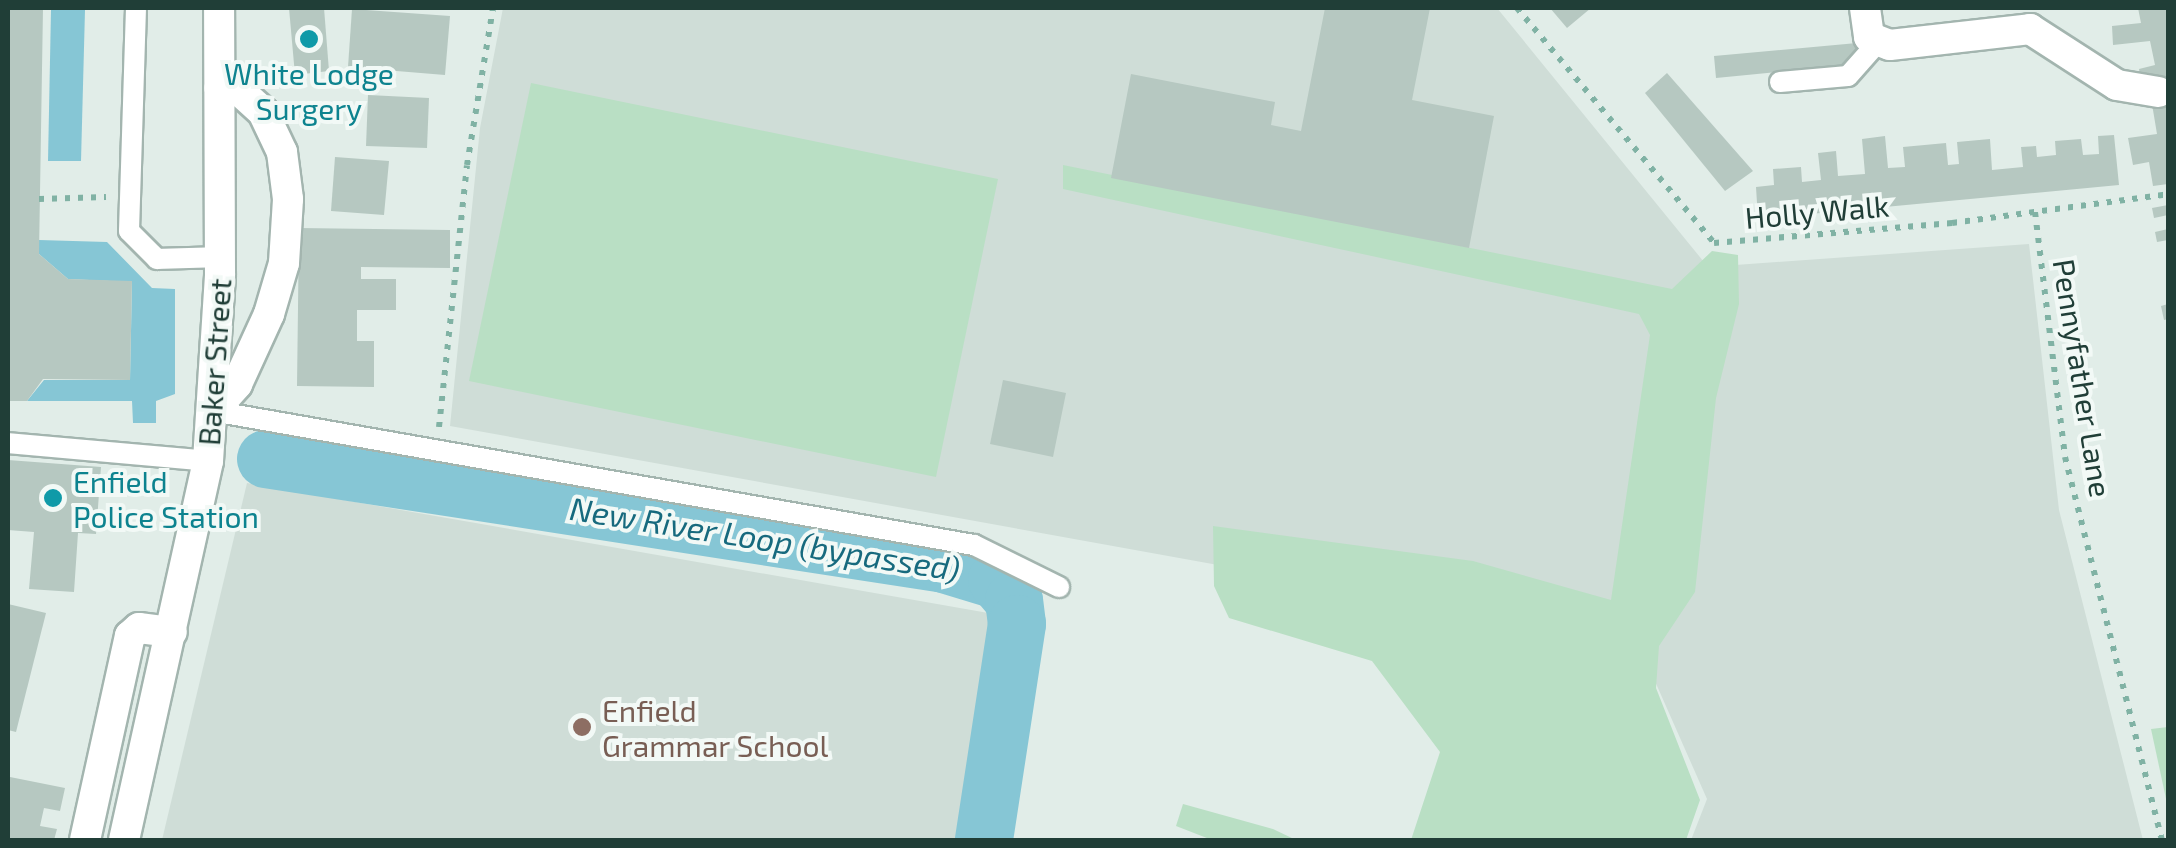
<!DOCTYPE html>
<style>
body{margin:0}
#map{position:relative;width:2176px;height:848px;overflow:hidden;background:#e1ede8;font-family:"Exo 2",sans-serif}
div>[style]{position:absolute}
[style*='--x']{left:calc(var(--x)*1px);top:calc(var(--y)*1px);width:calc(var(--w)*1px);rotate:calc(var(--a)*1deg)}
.built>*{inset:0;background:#cfddd7}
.green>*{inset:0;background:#b9dfc4}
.water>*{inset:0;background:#86c6d5}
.river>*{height:58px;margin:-29px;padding:0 29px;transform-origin:29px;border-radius:29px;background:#86c6d5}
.building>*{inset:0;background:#b6c8c1}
.path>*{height:6px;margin-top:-3px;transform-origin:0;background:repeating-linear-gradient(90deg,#80b2a4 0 5px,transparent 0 13px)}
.roads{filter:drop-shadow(2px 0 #a3b5af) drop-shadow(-2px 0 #a3b5af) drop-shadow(0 2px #a3b5af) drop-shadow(0 -2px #a3b5af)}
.lane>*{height:20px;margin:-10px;padding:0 10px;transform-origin:10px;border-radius:10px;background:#fff}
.street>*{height:30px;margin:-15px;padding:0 15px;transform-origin:15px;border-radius:15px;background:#fff}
.secondary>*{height:30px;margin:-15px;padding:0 15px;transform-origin:15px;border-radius:15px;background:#fff}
.dots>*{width:28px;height:28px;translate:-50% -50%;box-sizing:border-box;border:5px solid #f2f9f6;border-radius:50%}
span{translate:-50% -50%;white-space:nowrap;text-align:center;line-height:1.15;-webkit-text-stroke:8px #f2f9f6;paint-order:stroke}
.culture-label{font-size:30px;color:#0d838f}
.left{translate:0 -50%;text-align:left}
.street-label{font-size:30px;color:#203e37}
.education-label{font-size:30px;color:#785e54}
.water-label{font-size:32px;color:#176a7e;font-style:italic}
.frame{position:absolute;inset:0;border:10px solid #203e37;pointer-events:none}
</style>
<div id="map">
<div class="built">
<i style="clip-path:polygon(503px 8px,1497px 8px,1708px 267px,2029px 244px,2059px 510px,2143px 840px,1691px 840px,1707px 799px,1654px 679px,1351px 589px,450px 426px,480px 128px)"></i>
<i style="clip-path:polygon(247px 483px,994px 614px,955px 840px,162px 840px)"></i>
</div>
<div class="green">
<i style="clip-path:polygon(531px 83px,998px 179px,936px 477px,469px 381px)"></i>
<i style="clip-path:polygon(1063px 165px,1672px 289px,1712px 251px,1738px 255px,1739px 304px,1716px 398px,1695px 592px,1659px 646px,1656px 688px,1700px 800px,1686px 840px,1411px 840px,1440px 752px,1372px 661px,1229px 618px,1214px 586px,1213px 526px,1473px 561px,1611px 600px,1650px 335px,1639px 314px,1063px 189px)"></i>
<i style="clip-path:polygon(2168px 727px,2168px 808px,2151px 729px)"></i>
<i style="clip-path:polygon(1183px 804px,1273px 829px,1296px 840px,1212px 840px,1176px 826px)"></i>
</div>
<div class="water">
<i style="clip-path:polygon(51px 10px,85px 10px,81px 161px,48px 161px)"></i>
<i style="clip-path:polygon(39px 240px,107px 242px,152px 288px,175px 289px,175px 394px,156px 401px,156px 423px,133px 423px,132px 401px,27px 401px,44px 380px,130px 380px,132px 282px,68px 279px,39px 254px)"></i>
</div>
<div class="river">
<i style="--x:266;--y:459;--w:686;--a:8.8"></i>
<i style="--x:944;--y:564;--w:55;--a:16.8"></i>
<i style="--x:997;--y:580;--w:26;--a:50"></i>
<i style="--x:1014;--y:600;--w:24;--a:83"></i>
<i style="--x:1017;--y:624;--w:219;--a:98.7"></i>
</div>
<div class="building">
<i style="clip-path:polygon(8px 8px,43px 8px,39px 254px,68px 279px,132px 281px,130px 380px,43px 379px,27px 401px,8px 401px)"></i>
<i style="clip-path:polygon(289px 8px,324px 8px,329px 71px,295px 75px)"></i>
<i style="clip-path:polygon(1325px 8px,1430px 8px,1412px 100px,1494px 116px,1469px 248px,1111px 178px,1131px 74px,1275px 102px,1271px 125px,1301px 131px)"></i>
<i style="clip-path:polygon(1550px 8px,1591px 8px,1567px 28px)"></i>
<i style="clip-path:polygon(2138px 8px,2167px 8px,2168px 19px,2168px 76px,2142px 86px,2139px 69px,2155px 65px,2150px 41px,2113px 45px,2112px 26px,2141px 23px)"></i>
<i style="clip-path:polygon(352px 9px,450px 16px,445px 75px,348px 67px)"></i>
<i style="clip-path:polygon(1857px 43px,1859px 64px,1716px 78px,1714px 56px)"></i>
<i style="clip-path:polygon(1667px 73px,1753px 171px,1725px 191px,1645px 93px)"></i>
<i style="clip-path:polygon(2168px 79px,2168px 184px,2153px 186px,2149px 162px,2133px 165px,2128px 138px,2157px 134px,2152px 104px,2161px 80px)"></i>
<i style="clip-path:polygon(368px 95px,429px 98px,427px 148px,366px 146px)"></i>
<i style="clip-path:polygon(2114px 135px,2119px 185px,1758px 219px,1756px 187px,1774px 185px,1773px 169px,1801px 167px,1802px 182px,1821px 180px,1818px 153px,1836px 151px,1838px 176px,1865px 174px,1862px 139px,1885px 136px,1888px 168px,1905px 167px,1903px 147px,1946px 143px,1948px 165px,1959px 164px,1957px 142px,1990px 139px,1992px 170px,2023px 167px,2021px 147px,2036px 146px,2037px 157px,2056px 155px,2055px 141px,2081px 139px,2083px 155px,2099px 154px,2098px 136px)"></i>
<i style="clip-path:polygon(335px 157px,389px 161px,384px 215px,331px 211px)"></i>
<i style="clip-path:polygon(2168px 205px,2168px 215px,2154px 218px,2152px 208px)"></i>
<i style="clip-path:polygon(299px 228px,450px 230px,450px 268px,361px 267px,361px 279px,396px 279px,396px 310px,357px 310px,357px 341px,374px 341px,374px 387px,297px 386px)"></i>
<i style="clip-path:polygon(2168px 229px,2168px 240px,2157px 242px,2155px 232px)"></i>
<i style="clip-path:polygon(2168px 304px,2168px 319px,2164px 320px,2161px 306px)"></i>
<i style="clip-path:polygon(1003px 380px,1066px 393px,1053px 457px,990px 444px)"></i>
<i style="clip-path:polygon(8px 460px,101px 467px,96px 534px,78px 533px,74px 592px,29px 589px,34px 532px,8px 530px)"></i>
<i style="clip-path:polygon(8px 604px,46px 613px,16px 732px,8px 730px)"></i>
<i style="clip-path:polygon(10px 777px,65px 788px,60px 811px,44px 808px,40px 826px,57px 829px,54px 840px,8px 840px)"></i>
</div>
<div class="path">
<i style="--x:1517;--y:8;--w:307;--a:50"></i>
<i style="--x:1714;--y:243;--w:239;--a:-4.8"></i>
<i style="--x:1952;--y:223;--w:218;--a:-7.6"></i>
<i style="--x:39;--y:199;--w:67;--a:-1.7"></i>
<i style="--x:2035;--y:212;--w:247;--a:83"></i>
<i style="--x:2065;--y:457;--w:395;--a:75.8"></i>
<i style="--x:439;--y:427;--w:263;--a:-83.9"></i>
<i style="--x:467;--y:165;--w:159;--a:-80.6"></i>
</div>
<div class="roads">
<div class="lane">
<i style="--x:136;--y:8;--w:223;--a:91.8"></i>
<i style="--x:129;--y:231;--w:40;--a:45"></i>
<i style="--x:157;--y:259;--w:64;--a:-1.8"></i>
<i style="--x:1780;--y:82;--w:68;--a:-5"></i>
<i style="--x:1848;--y:76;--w:47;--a:-48.5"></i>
<i style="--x:213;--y:411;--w:773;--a:9.99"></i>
<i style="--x:974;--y:545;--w:95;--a:26.3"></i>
<i style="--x:8;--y:443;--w:201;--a:5.1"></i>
</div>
<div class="street">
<i style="--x:1865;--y:8;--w:29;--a:82"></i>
<i style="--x:1869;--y:37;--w:22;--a:21"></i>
<i style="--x:1890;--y:45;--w:141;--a:-6.5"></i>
<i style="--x:2030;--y:29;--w:103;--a:32.8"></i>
<i style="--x:2117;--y:85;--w:42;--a:9.7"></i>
<i style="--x:213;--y:411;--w:36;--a:-48"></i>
<i style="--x:237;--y:384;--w:77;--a:-65.4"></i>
<i style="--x:269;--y:314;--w:53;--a:-73.6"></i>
<i style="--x:284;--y:263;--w:64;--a:-86.4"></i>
<i style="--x:288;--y:199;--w:47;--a:-97.3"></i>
<i style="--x:282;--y:152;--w:44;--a:-115.4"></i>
<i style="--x:263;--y:112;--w:30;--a:-138"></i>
<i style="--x:241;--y:92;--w:22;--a:-170"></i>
<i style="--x:85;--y:840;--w:209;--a:-77.6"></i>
<i style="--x:130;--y:636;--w:12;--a:-42"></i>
<i style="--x:139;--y:628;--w:33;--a:7"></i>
</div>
<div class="secondary">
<i style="--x:124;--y:840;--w:388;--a:-77.5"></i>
<i style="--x:208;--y:461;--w:188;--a:-86.3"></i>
<i style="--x:220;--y:273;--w:265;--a:-90.2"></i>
</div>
</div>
<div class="dots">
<i style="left:309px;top:39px;background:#0f9aa8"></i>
<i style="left:53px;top:498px;background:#0f9aa8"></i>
<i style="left:582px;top:727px;background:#8d6e63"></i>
</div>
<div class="culture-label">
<span style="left:309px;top:90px">White Lodge<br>Surgery</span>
<span class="left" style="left:73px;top:498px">Enfield<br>Police Station</span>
</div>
<div class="street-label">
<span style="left:1817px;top:211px;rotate:-5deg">Holly Walk</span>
<span style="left:214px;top:362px;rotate:-86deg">Baker Street</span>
<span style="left:2083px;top:378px;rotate:81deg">Pennyfather Lane</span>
</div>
<div class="education-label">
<span class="left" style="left:602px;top:727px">Enfield<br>Grammar School</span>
</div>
<div class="water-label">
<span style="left:765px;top:538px;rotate:9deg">New River Loop (bypassed)</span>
</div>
<div class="frame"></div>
</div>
